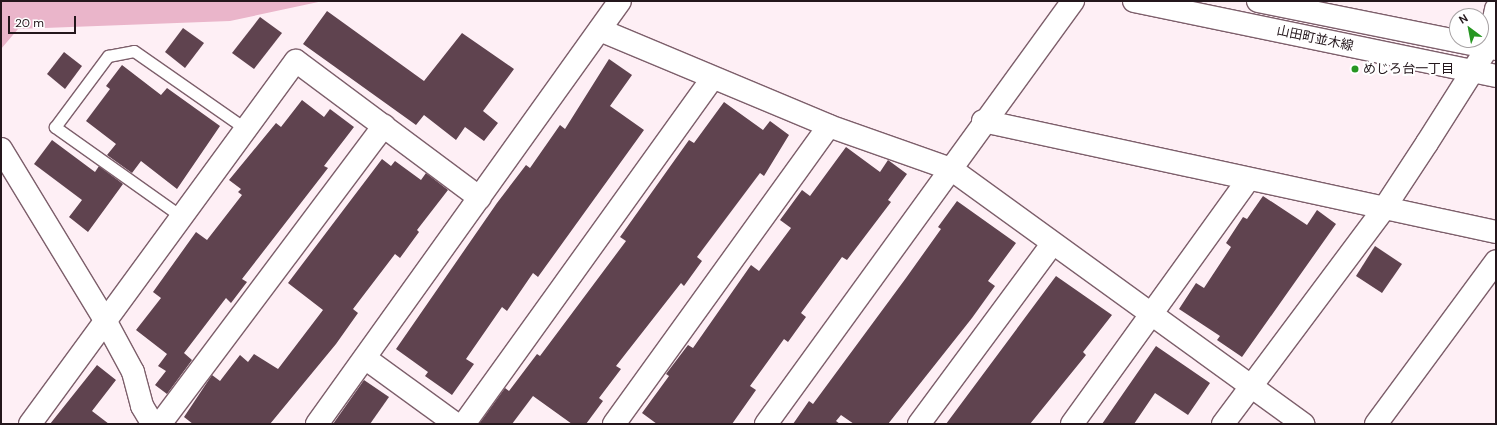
<!DOCTYPE html>
<meta charset="utf-8">
<style>
body{margin:0}
#map{position:relative;width:1497px;height:425px;overflow:hidden;background:#feeff5;font-family:"DM Sans","Noto Sans JP",sans-serif}
div>[style]{position:absolute}
[style*='--x']{left:calc(var(--x)*1px);top:calc(var(--y)*1px);width:calc(var(--w)*1px);rotate:calc(var(--a)*1deg)}
.green>*{inset:0;background:#eab5ca}
.building>*{inset:0;background:#5f434f}
.roads{filter:drop-shadow(1px 0 #7d5f6b) drop-shadow(-1px 0 #7d5f6b) drop-shadow(0 1px #7d5f6b) drop-shadow(0 -1px #7d5f6b)}
.lane>*{height:11px;margin:-5.5px;padding:0 5.5px;transform-origin:5.5px;border-radius:5.5px;background:#fff}
.street>*{height:22px;margin:-11px;padding:0 11px;transform-origin:11px;border-radius:11px;background:#fff}
.secondary>*{height:22px;margin:-11px;padding:0 11px;transform-origin:11px;border-radius:11px;background:#fff}
.dots>*{width:11px;height:11px;translate:-50% -50%;box-sizing:border-box;border:2px solid #fff;border-radius:50%}
span{translate:-50% -50%;white-space:nowrap;text-align:center;line-height:1.15;-webkit-text-stroke:4px #fff;paint-order:stroke}
.street-label{font-size:13px;color:#24171c}
.poi-label{font-size:13px;color:#24171c}
.left{translate:0 -50%;text-align:left}
.frame{position:absolute;inset:0;border:2px solid #24171c;pointer-events:none}
.north{position:absolute;left:1449px;top:8px;width:40px;height:40px;box-sizing:border-box;background:#fff;border:1px solid #a7a2a4;border-radius:50%;rotate:328deg;font-size:11px;font-weight:700;line-height:16px;text-align:center;color:#24171c}
.north::after{content:'';display:block;margin:auto;width:14px;height:18px;background:#279622;clip-path:polygon(50% 0,100% 100%,50% 72%,0 100%)}
.scale{position:absolute;left:8px;top:16px;width:68px;height:18px;box-sizing:border-box;border:2px solid #24171c;border-top:0;padding-left:5px;font-size:12px;line-height:14px;white-space:nowrap;color:#24171c;-webkit-text-stroke:3px #fff;paint-order:stroke}
</style>
<div id="map">
<div class="green">
<i style="clip-path:polygon(1px 1px,323px 1px,230px 21px,18px 29px,1px 49px)"></i>
</div>
<div class="building">
<i style="clip-path:polygon(327px 11px,424px 81px,462px 33px,514px 69px,483px 111px,498px 123px,484px 141px,465px 127px,456px 140px,424px 115px,416px 125px,303px 44px)"></i>
<i style="clip-path:polygon(260px 17px,282px 33px,254px 69px,232px 53px)"></i>
<i style="clip-path:polygon(183px 28px,204px 43px,185px 68px,165px 52px)"></i>
<i style="clip-path:polygon(64px 52px,82px 66px,65px 89px,47px 74px)"></i>
<i style="clip-path:polygon(609px 59px,632px 75px,610px 106px,644px 130px,538px 277px,533px 273px,507px 311px,502px 307px,466px 359px,474px 364px,452px 395px,425px 376px,428px 372px,396px 349px,497px 203px,526px 165px,530px 168px,560px 125px,565px 129px)"></i>
<i style="clip-path:polygon(122px 65px,161px 95px,167px 88px,220px 126px,177px 189px,141px 161px,132px 173px,107px 155px,116px 144px,86px 121px,110px 89px,106px 86px)"></i>
<i style="clip-path:polygon(302px 100px,324px 117px,330px 109px,354px 127px,324px 166px,328px 168px,242px 279px,247px 282px,231px 303px,226px 298px,184px 353px,192px 360px,167px 394px,155px 385px,166px 371px,158px 366px,167px 354px,136px 330px,161px 298px,153px 292px,196px 232px,207px 240px,242px 195px,238px 192px,241px 189px,229px 180px,276px 123px,281px 127px)"></i>
<i style="clip-path:polygon(724px 102px,763px 130px,770px 121px,789px 135px,764px 176px,760px 173px,697px 257px,702px 261px,684px 286px,681px 283px,616px 366px,621px 369px,599px 398px,603px 401px,586px 424px,572px 424px,533px 396px,512px 424px,479px 424px,505px 388px,509px 391px,537px 354px,540px 356px,626px 241px,620px 237px,669px 168px,689px 140px,694px 143px)"></i>
<i style="clip-path:polygon(52px 140px,95px 172px,99px 166px,123px 184px,88px 232px,69px 217px,82px 200px,34px 164px)"></i>
<i style="clip-path:polygon(846px 147px,880px 172px,888px 160px,907px 174px,888px 200px,891px 202px,847px 260px,842px 257px,801px 313px,806px 317px,788px 342px,784px 339px,750px 386px,756px 390px,732px 424px,657px 424px,642px 413px,669px 376px,666px 374px,688px 345px,693px 348px,751px 265px,759px 271px,791px 228px,780px 220px,802px 190px,810px 196px)"></i>
<i style="clip-path:polygon(382px 159px,391px 166px,395px 161px,421px 180px,426px 173px,448px 190px,417px 230px,419px 232px,400px 258px,395px 254px,353px 309px,358px 313px,336px 344px,270px 424px,193px 424px,184px 417px,212px 375px,220px 381px,240px 355px,248px 362px,254px 354px,278px 369px,323px 310px,288px 283px)"></i>
<i style="clip-path:polygon(1263px 196px,1307px 225px,1317px 210px,1336px 224px,1242px 357px,1217px 340px,1220px 336px,1179px 309px,1196px 283px,1204px 288px,1231px 247px,1226px 243px,1243px 217px,1247px 219px)"></i>
<i style="clip-path:polygon(957px 201px,1016px 243px,988px 281px,995px 286px,972px 318px,888px 424px,854px 424px,841px 415px,836px 421px,840px 424px,793px 424px,809px 401px,813px 404px,906px 278px,941px 229px,938px 227px)"></i>
<i style="clip-path:polygon(1375px 246px,1402px 264px,1382px 293px,1356px 276px)"></i>
<i style="clip-path:polygon(1056px 276px,1112px 315px,1083px 352px,1086px 355px,1030px 424px,946px 424px)"></i>
<i style="clip-path:polygon(1156px 346px,1210px 383px,1188px 415px,1155px 393px,1134px 424px,1102px 424px)"></i>
<i style="clip-path:polygon(97px 365px,116px 380px,92px 411px,109px 424px,50px 424px)"></i>
<i style="clip-path:polygon(364px 380px,389px 397px,370px 424px,333px 424px)"></i>
</div>
<div class="roads">
<div class="lane">
<i style="--x:182;--y:217;--w:156;--a:-144.7"></i>
<i style="--x:55;--y:127;--w:89;--a:-53.3"></i>
<i style="--x:108;--y:56;--w:26;--a:-11"></i>
<i style="--x:134;--y:51;--w:136;--a:34.9"></i>
</div>
<div class="street">
<i style="--x:600;--y:30;--w:248;--a:22.7"></i>
<i style="--x:829;--y:126;--w:129;--a:19.4"></i>
<i style="--x:951;--y:169;--w:435;--a:35.9"></i>
<i style="--x:983;--y:121;--w:525;--a:12.21"></i>
<i style="--x:1;--y:149;--w:202;--a:58.7"></i>
<i style="--x:106;--y:322;--w:57;--a:61.6"></i>
<i style="--x:133;--y:372;--w:35;--a:75"></i>
<i style="--x:142;--y:406;--w:21;--a:59"></i>
<i style="--x:365;--y:358;--w:112;--a:36"></i>
<i style="--x:30;--y:424;--w:450;--a:-53.8"></i>
<i style="--x:296;--y:61;--w:229;--a:36.7"></i>
<i style="--x:160;--y:424;--w:373;--a:-53.1"></i>
<i style="--x:464;--y:424;--w:425;--a:-54.3"></i>
<i style="--x:614;--y:424;--w:367;--a:-54.2"></i>
<i style="--x:766;--y:424;--w:523;--a:-54.03"></i>
<i style="--x:919;--y:424;--w:224;--a:-53.5"></i>
<i style="--x:1072;--y:424;--w:302;--a:-54.2"></i>
<i style="--x:1223;--y:424;--w:267;--a:-53.2"></i>
<i style="--x:1383;--y:210;--w:80;--a:-56.7"></i>
<i style="--x:1427;--y:143;--w:114;--a:-57.6"></i>
<i style="--x:1488;--y:47;--w:39;--a:-78"></i>
<i style="--x:1376;--y:424;--w:202;--a:-53.6"></i>
</div>
<div class="secondary">
<i style="--x:1134;--y:1;--w:370;--a:11.7"></i>
<i style="--x:1258;--y:1;--w:243;--a:11.4"></i>
<i style="--x:317;--y:424;--w:520;--a:-54.39"></i>
</div>
</div>
<div class="dots">
<i style="left:1355px;top:69px;background:#279622"></i>
</div>
<div class="street-label">
<span style="left:1315px;top:39px;rotate:12deg">山田町並木線</span>
</div>
<div class="poi-label">
<span class="left" style="left:1363px;top:69px">めじろ台一丁目</span>
</div>
<div class="frame"></div>
<div class="north">N</div>
<div class="scale">20 m</div>
</div>
